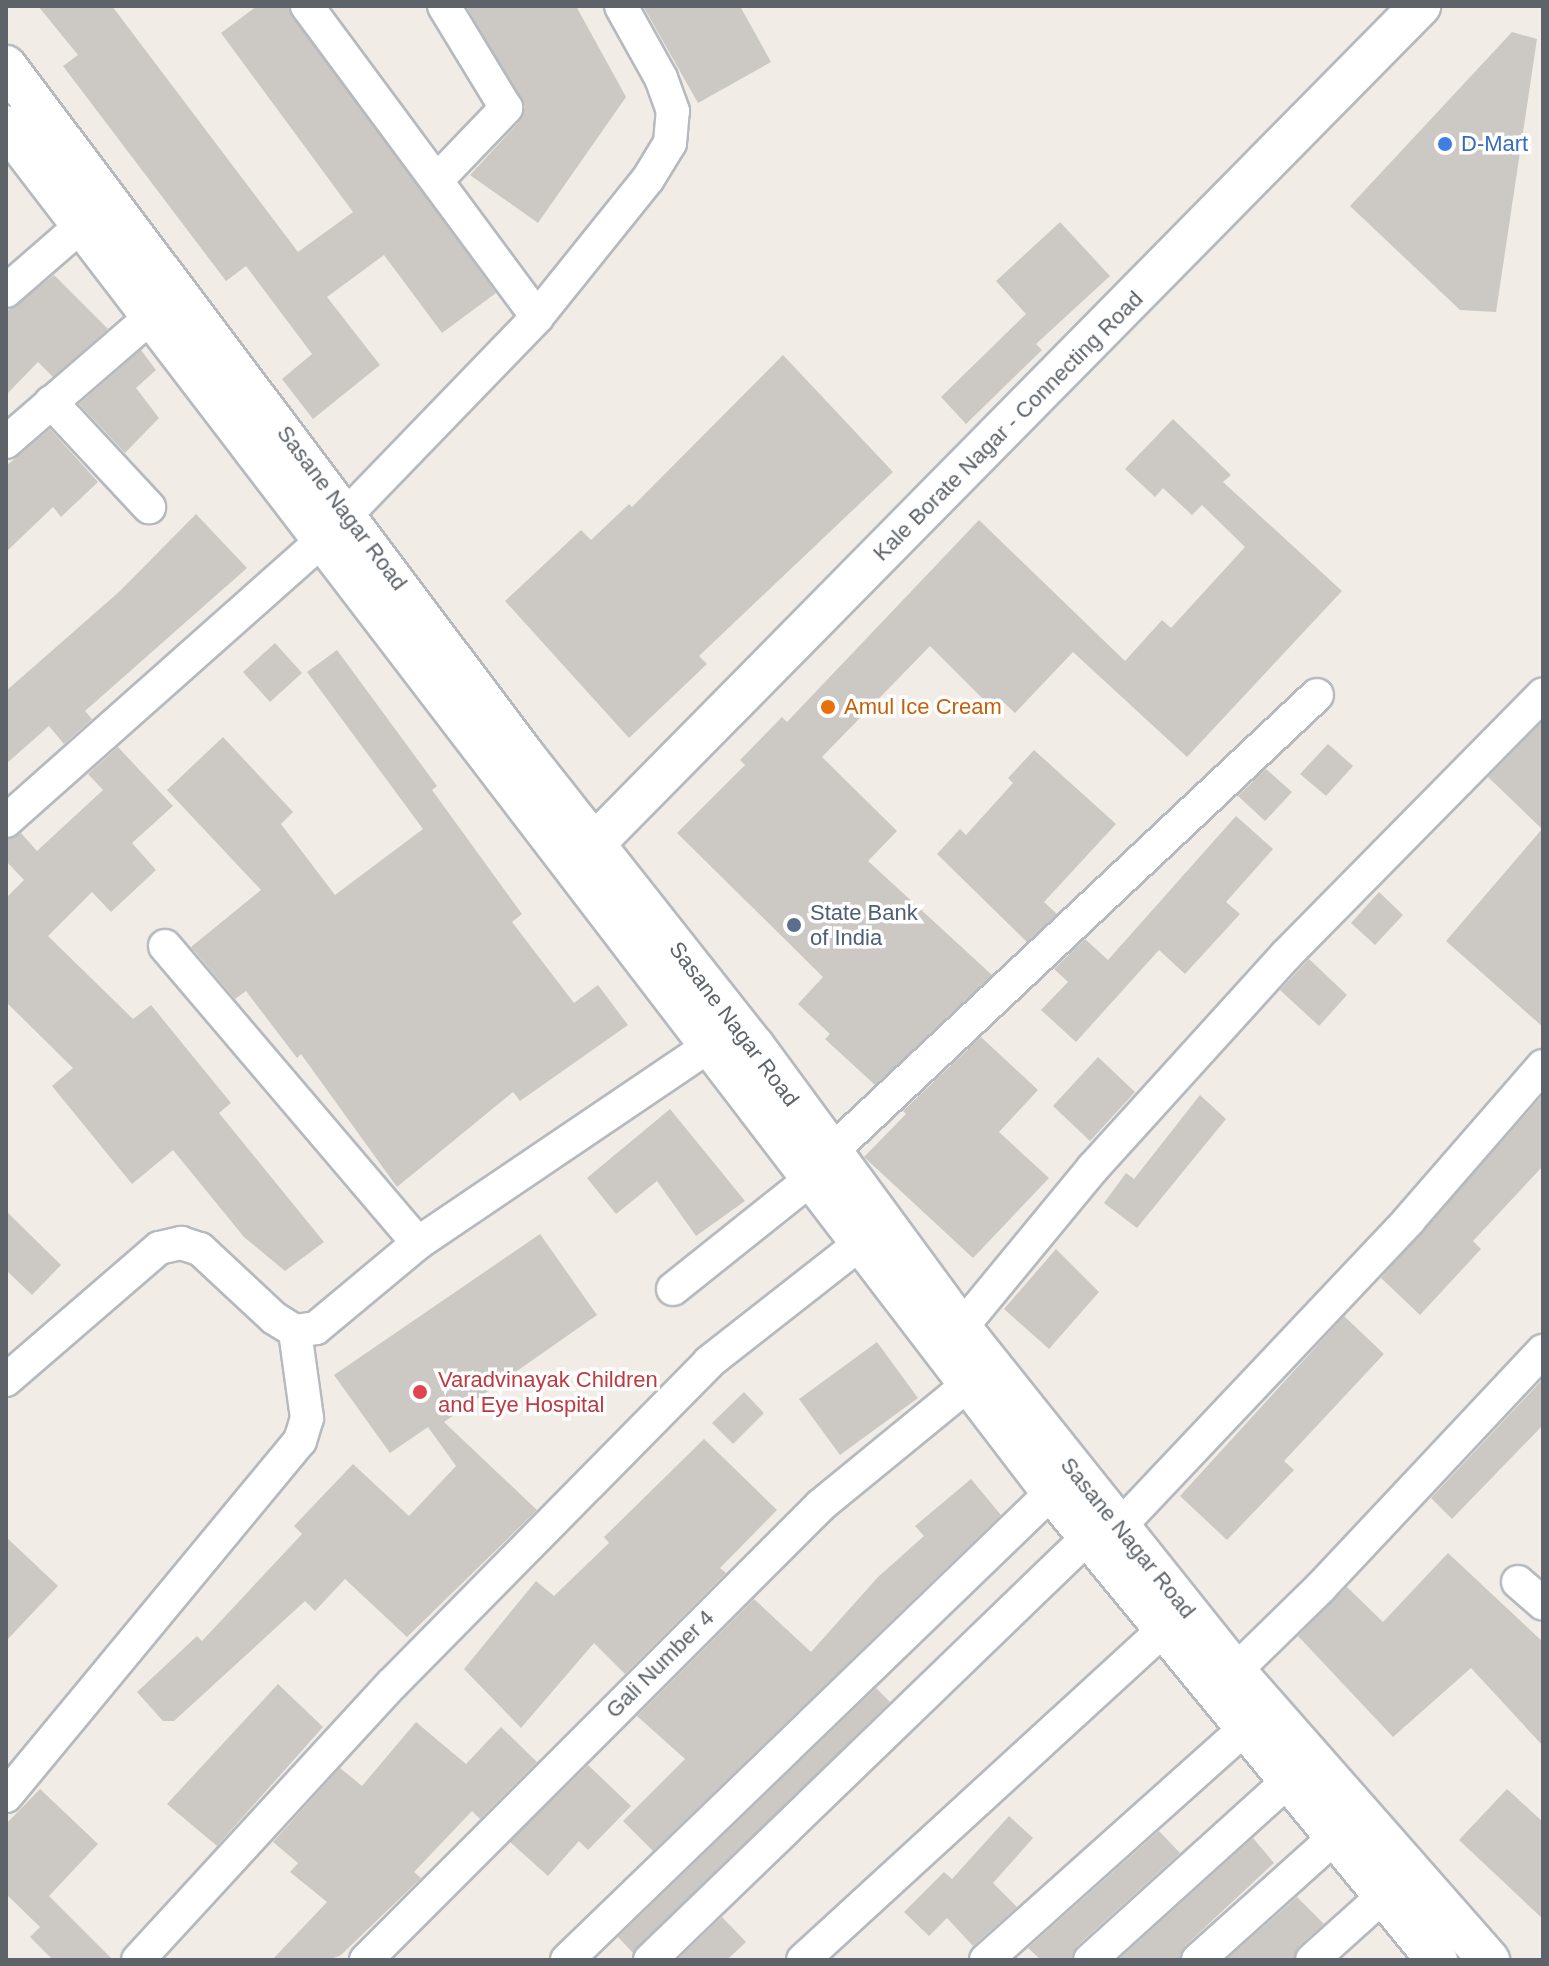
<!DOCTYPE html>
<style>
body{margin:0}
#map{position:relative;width:1549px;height:1966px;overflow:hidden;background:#f1ede6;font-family:Helvetica,sans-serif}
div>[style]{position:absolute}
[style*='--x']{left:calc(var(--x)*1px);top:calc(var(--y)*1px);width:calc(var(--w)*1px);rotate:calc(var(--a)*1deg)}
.building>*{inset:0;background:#ccc8c3}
.roads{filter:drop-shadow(2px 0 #b6babe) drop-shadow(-2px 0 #b6babe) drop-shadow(0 2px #b6babe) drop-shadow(0 -2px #b6babe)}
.minor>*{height:32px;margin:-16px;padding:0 16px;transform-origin:16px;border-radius:16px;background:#fff}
.tertiary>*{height:40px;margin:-20px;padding:0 20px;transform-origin:20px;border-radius:20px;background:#fff}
.dots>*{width:22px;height:22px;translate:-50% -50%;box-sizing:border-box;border:4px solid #fff;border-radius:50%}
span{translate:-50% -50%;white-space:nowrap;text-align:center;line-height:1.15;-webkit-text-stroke:7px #fff;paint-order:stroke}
.shop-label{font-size:22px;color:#366cbe}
.left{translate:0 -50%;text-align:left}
.street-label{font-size:22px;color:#5d6368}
.food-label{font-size:22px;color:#c56008}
.service-label{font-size:22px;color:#4e5e75}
.health-label{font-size:22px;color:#be3a42}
.frame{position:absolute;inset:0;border:8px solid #5d6368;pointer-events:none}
</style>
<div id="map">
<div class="building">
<i style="clip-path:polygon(38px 6px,112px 6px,298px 252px,353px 212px,221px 33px,257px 6px,287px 6px,496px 293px,442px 333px,384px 255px,327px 297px,380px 365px,313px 419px,282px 379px,312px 354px,246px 266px,226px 281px,63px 66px,78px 55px)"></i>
<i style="clip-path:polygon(466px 6px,576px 6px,626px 97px,538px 223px,470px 175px,520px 121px,525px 107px)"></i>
<i style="clip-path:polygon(643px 6px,740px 6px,771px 62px,698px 103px)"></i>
<i style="clip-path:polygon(1512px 32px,1537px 39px,1496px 312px,1460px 310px,1350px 206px)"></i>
<i style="clip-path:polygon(1060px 222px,1110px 276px,1036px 344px,1042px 350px,966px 424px,941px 397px,1026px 314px,996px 281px)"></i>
<i style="clip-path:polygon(54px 275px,108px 329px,53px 377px,38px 362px,6px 395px,6px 312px)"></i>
<i style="clip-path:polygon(141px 350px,156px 370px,136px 388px,159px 418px,125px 453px,79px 404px)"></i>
<i style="clip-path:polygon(783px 355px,893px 472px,699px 656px,707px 664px,629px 738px,505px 601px,581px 530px,591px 540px,629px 504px,632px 507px)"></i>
<i style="clip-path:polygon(1173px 419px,1231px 475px,1223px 482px,1342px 591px,1187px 757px,1073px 652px,1015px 713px,1000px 699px,992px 708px,930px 646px,822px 757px,897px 831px,868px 861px,992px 975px,875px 1085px,825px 1039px,830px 1034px,798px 1004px,823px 977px,677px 833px,745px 765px,740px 760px,782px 717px,787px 722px,979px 520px,1125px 661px,1162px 620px,1171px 628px,1245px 547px,1202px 505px,1192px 515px,1163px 488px,1155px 497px,1125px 469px)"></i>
<i style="clip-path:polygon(50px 429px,98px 482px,61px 517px,53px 507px,6px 552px,6px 466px)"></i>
<i style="clip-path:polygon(196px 514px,247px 568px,85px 711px,92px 719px,64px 744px,49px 726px,6px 764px,6px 691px,120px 591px)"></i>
<i style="clip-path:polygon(275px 643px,302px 673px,270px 702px,243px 672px)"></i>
<i style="clip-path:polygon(337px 650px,437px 786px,432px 790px,522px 914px,512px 922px,574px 1003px,598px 985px,628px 1025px,520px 1101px,513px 1092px,397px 1187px,301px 1054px,297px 1058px,246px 991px,235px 999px,191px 947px,261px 890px,167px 790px,223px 737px,293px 812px,281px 824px,335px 895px,423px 829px,307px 672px)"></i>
<i style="clip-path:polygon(1543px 721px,1543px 1027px,1446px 941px,1542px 829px,1488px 777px)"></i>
<i style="clip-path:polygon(1328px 744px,1353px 766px,1326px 796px,1300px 774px)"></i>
<i style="clip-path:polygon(118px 747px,173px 806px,132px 843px,156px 870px,111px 912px,92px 892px,48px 936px,133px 1019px,151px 1005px,231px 1103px,219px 1113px,324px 1242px,285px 1271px,244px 1237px,173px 1150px,132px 1184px,52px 1086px,73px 1068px,6px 1002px,6px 898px,24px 880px,6px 861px,6px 839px,21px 833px,37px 851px,103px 790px,88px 774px)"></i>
<i style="clip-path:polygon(1034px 750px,1116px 824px,1044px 902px,1057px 914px,1027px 942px,937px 854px,960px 829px,966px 835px,1013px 783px,1008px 778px)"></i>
<i style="clip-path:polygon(1266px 769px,1292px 792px,1265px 821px,1238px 796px)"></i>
<i style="clip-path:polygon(1236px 816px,1273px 849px,1226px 902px,1240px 914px,1185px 974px,1159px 950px,1076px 1042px,1041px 1010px,1068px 982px,1054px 969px,1085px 939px,1108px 960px)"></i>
<i style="clip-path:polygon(1379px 892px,1403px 915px,1375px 945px,1351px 923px)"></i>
<i style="clip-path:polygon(1309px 959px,1347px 995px,1319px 1026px,1280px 990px)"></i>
<i style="clip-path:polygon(981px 1037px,1038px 1090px,999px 1132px,1049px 1178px,973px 1258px,864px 1157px,906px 1114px,903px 1111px)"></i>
<i style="clip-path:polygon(1098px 1057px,1135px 1092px,1090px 1141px,1053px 1106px)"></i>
<i style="clip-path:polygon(1200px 1095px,1226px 1119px,1137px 1228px,1104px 1203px,1126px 1173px,1134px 1179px)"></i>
<i style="clip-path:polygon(1543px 1095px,1543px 1166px,1473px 1241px,1481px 1249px,1420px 1315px,1381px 1278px)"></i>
<i style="clip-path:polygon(670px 1109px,745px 1201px,696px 1236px,657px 1181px,616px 1214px,587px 1178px)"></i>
<i style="clip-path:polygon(6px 1211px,61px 1265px,32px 1295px,6px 1270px)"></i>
<i style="clip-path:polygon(540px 1234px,597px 1315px,444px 1422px,537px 1510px,407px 1637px,345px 1579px,315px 1611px,305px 1601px,174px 1721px,163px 1721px,137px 1692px,197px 1636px,202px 1641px,302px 1534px,294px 1526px,353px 1464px,409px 1516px,456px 1466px,428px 1427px,390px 1453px,334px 1375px)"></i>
<i style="clip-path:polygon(1056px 1249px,1099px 1292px,1049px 1349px,1004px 1309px)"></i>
<i style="clip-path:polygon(1344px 1316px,1384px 1354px,1284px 1461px,1294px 1470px,1227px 1540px,1180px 1496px)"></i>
<i style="clip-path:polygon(877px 1342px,918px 1398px,840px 1455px,799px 1399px)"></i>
<i style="clip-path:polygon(1543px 1379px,1543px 1425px,1452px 1519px,1431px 1498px)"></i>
<i style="clip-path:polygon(744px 1392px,764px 1413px,733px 1444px,712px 1423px)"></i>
<i style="clip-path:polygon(704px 1439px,777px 1510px,720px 1568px,726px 1573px,625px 1674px,594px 1643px,521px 1728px,464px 1669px,536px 1581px,554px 1596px,609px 1543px,604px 1537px)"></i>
<i style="clip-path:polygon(971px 1479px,1001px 1515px,653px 1851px,623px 1821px,685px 1759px,637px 1716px,754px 1599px,811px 1652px,878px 1577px,924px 1536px,915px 1526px)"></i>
<i style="clip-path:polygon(6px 1537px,58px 1586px,6px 1641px)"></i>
<i style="clip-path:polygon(1448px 1553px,1543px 1642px,1543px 1746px,1471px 1668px,1393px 1737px,1298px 1636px,1347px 1587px,1383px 1622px)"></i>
<i style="clip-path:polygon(278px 1684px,323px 1727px,217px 1846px,167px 1804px)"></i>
<i style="clip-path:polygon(876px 1688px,890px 1702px,633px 1953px,618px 1937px)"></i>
<i style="clip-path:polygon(416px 1722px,466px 1764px,501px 1727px,537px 1762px,480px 1819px,472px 1811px,414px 1872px,421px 1878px,341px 1955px,329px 1960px,272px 1960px,327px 1902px,290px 1872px,298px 1863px,273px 1842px,340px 1768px,362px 1786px)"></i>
<i style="clip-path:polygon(588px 1765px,631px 1806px,588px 1850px,579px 1841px,548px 1876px,510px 1842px)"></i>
<i style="clip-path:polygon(40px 1789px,98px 1844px,49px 1896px,113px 1960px,53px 1960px,30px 1937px,40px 1927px,6px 1894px,6px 1824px)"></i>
<i style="clip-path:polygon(1507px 1789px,1543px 1822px,1543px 1919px,1459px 1840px)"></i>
<i style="clip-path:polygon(1009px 1816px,1033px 1838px,993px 1883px,1017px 1907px,973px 1946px,947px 1918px,929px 1936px,904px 1912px,944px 1872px,952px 1879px)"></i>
<i style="clip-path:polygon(1159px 1831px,1180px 1853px,1077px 1946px,1072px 1960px,1041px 1960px,1028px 1948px)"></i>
<i style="clip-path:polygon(1253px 1838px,1274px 1863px,1185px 1946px,1180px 1960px,1118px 1960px)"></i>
<i style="clip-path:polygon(1297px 1897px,1324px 1924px,1299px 1946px,1294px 1960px,1226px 1960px)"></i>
<i style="clip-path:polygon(722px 1917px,746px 1942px,727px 1960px,677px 1960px)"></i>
</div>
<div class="roads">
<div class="minor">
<i style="--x:307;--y:6;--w:387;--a:53.5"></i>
<i style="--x:437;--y:180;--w:100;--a:-46.2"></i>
<i style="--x:506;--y:108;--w:119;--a:-121.3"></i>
<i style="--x:6;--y:291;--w:102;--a:-41"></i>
<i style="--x:51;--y:402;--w:144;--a:47"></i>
<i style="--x:6;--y:442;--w:194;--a:-40.8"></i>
<i style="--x:6;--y:821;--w:421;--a:-41.6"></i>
<i style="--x:321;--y:541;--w:311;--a:-46"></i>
<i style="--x:537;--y:317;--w:177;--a:-51.2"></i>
<i style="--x:648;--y:179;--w:42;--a:-58.6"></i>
<i style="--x:670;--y:143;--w:32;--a:-85"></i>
<i style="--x:673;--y:111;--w:35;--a:-110"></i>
<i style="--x:661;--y:78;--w:82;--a:-119.1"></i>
<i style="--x:165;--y:946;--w:390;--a:49.6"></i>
<i style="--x:831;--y:1152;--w:667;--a:-43.24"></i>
<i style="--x:673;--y:1289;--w:178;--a:-38.6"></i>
<i style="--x:961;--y:1328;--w:207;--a:-50.5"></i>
<i style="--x:1093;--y:1168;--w:287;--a:-47.8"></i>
<i style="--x:1286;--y:955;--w:366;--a:-45.4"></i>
<i style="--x:6;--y:1380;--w:202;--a:-40.8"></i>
<i style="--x:159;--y:1248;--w:23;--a:-13"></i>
<i style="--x:181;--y:1243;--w:20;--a:18"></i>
<i style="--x:200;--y:1249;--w:101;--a:43"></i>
<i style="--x:274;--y:1318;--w:25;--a:32"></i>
<i style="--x:295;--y:1331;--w:21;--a:-8"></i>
<i style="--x:316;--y:1328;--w:133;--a:-39.8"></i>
<i style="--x:418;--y:1243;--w:377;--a:-34.1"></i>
<i style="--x:1104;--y:1543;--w:444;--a:-46.6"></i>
<i style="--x:1409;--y:1220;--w:204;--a:-49"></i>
<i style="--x:1518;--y:1582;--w:33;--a:41"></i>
<i style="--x:1235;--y:1671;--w:120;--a:-44.3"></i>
<i style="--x:1321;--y:1587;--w:324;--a:-46.8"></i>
<i style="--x:6;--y:1796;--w:461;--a:-50.4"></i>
<i style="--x:300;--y:1441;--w:24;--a:-73"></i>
<i style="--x:307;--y:1418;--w:88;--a:-97.9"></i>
<i style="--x:138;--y:1960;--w:374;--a:-47.4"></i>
<i style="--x:391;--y:1685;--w:453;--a:-45.4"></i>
<i style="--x:709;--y:1362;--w:193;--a:-38.1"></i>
<i style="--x:366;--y:1960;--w:643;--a:-45"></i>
<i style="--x:821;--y:1505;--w:191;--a:-39.3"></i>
<i style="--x:567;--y:1960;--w:674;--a:-43.98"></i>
<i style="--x:650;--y:1960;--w:609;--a:-44"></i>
<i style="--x:803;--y:1960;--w:490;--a:-42.5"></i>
<i style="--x:986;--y:1960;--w:346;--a:-41.8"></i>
<i style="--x:1090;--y:1960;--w:267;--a:-42.1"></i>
<i style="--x:1198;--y:1960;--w:184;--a:-41.9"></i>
<i style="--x:1312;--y:1960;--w:96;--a:-42"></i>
</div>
<div class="tertiary">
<i style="--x:6;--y:66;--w:862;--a:53.06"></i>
<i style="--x:524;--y:755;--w:371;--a:51.7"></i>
<i style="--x:754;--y:1046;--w:350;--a:53.7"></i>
<i style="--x:961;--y:1328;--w:439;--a:51.4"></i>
<i style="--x:1235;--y:1671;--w:385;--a:48.7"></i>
<i style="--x:6;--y:126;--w:1720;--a:52.56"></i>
<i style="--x:1052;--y:1492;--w:606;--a:50.56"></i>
<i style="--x:594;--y:844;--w:1177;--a:-45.41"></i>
</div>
</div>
<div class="dots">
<i style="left:1445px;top:144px;background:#3f7fe0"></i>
<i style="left:828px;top:707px;background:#e8710a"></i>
<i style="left:794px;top:925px;background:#5c6f8a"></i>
<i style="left:420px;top:1392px;background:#e0444e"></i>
</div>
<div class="shop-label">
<span class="left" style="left:1461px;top:144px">D-Mart</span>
</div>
<div class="street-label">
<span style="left:1008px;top:426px;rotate:-45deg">Kale Borate Nagar - Connecting Road</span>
<span style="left:342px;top:508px;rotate:53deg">Sasane Nagar Road</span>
<span style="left:734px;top:1024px;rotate:53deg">Sasane Nagar Road</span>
<span style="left:1128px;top:1538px;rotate:51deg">Sasane Nagar Road</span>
<span style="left:660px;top:1664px;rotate:-45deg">Gali Number 4</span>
</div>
<div class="food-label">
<span class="left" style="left:844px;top:707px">Amul Ice Cream</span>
</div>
<div class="service-label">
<span class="left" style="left:810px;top:925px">State Bank<br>of India</span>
</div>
<div class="health-label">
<span class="left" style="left:438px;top:1392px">Varadvinayak Children<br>and Eye Hospital</span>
</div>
<div class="frame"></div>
</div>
